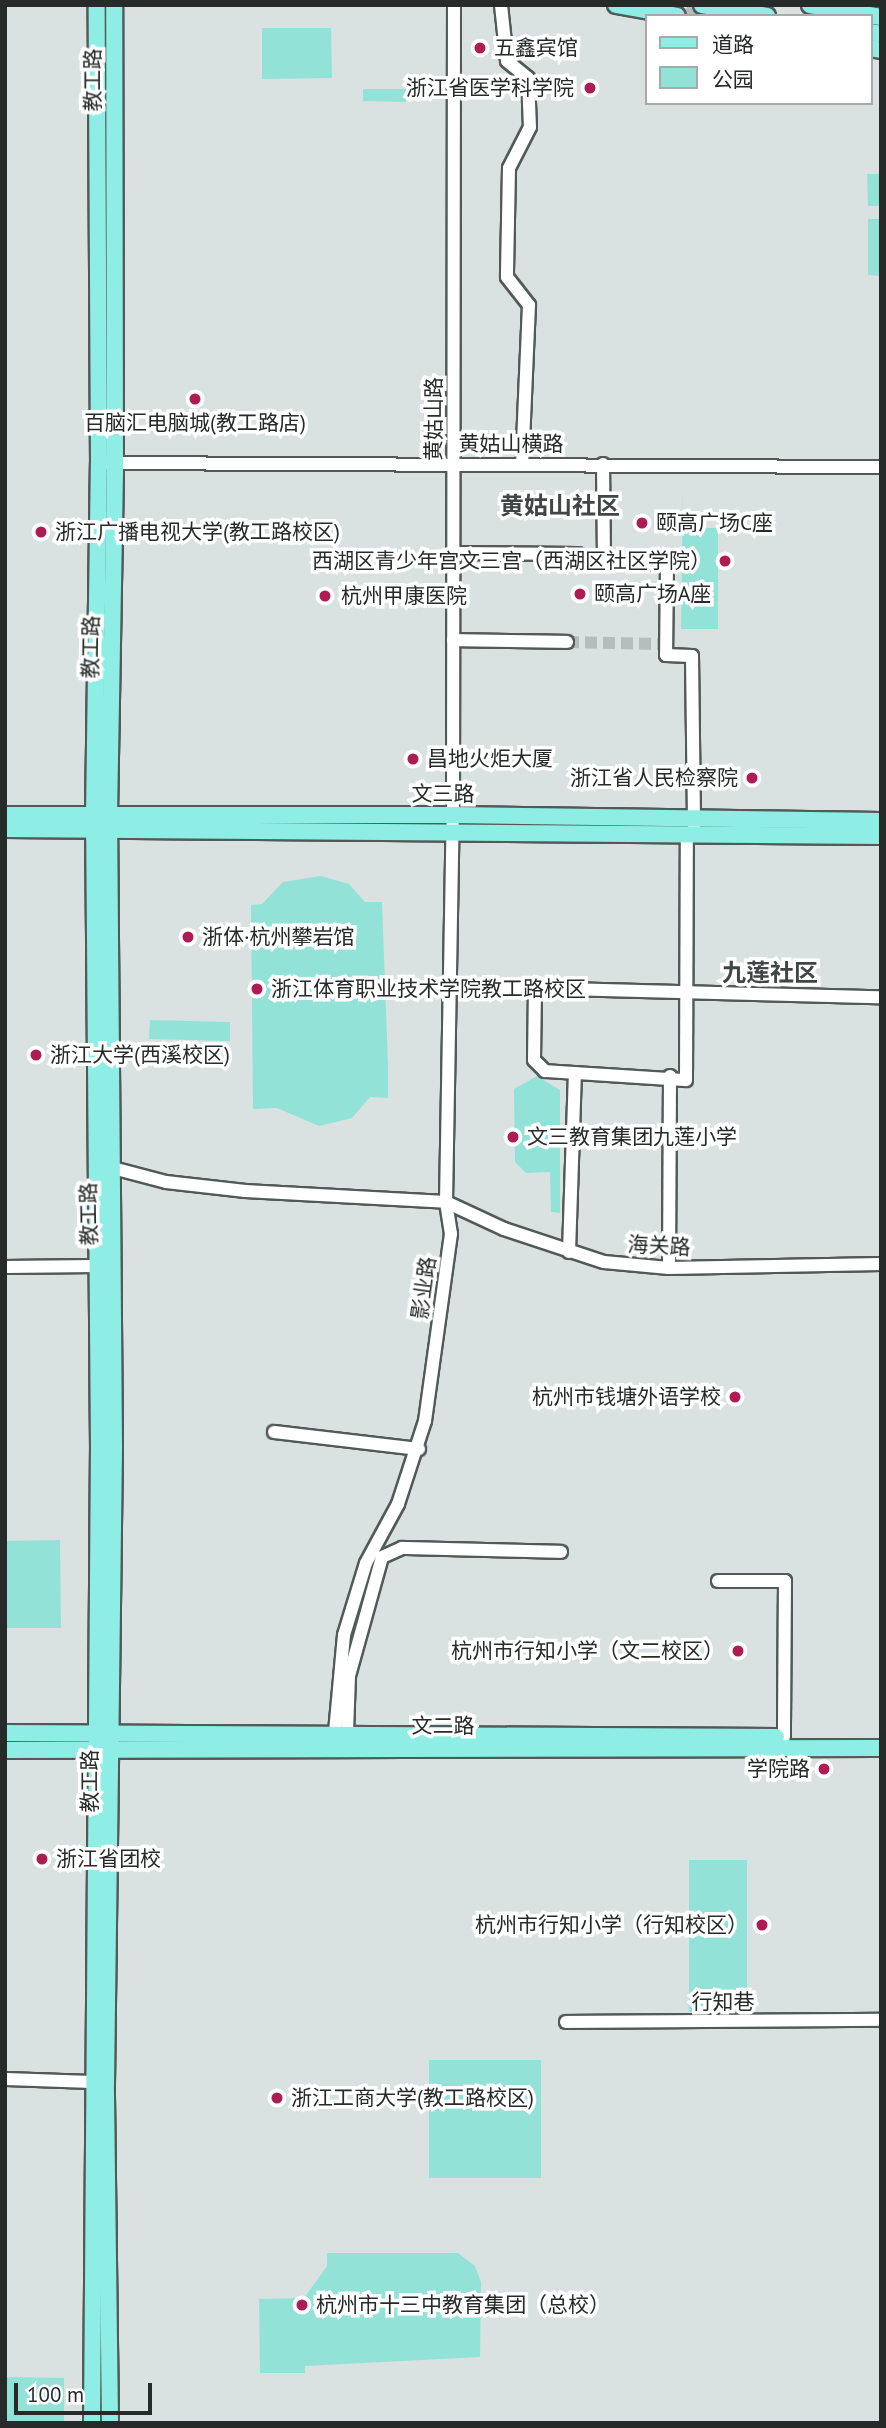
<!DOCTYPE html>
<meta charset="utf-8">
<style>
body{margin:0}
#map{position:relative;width:886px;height:2428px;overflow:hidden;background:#d9e2e1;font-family:"PT Sans","Noto Sans SC",sans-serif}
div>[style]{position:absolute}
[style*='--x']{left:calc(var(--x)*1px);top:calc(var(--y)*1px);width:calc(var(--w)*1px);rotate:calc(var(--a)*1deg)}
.green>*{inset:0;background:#93e2d8}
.minor-tunnel>*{height:12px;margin-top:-6px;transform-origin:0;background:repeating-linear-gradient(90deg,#b5bdbc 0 12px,transparent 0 18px)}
.highway-tunnel>*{height:18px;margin-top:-9px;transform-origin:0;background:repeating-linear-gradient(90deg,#b5bdbc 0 18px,transparent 0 27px)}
.roads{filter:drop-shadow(2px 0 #525a58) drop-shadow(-2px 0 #525a58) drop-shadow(0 2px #525a58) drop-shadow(0 -2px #525a58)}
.minor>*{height:12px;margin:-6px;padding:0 6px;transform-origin:6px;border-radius:6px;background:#fff}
.major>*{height:16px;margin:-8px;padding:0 8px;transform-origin:8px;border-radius:8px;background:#8eeee5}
.dots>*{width:19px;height:19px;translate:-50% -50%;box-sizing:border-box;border:4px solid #fff;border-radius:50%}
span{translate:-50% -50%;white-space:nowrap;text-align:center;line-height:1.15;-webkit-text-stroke:7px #fff;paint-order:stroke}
.poi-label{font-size:21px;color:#262a29}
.left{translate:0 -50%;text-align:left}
.right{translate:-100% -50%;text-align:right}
.street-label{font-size:21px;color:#262a29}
.quarter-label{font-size:24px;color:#3f4645;font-weight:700}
.frame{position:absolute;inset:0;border:7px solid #262a29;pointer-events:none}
.legend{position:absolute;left:645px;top:14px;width:228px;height:91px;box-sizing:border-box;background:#fff;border:2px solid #a8aaa9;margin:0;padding:9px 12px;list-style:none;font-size:21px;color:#262a29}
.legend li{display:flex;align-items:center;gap:14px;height:35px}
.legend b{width:35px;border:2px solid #a8aaa9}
.scale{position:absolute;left:14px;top:2383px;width:138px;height:32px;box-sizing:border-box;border:4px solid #262a29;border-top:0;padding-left:9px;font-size:21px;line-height:24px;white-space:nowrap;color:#262a29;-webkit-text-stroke:5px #fff;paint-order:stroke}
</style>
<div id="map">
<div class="green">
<i style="clip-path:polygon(262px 28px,331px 28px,332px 78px,262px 79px)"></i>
<i style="clip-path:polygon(363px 89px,406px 89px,406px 102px,363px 101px)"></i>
<i style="clip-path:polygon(867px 174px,881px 174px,881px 206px,868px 206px)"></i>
<i style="clip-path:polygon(868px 219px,881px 219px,881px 276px,868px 275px)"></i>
<i style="clip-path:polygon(683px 487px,683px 512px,700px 512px,700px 528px,718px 528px,718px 629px,681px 629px)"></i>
<i style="clip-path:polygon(321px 876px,349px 884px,365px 902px,382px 902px,388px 1066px,388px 1098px,370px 1097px,352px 1118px,319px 1126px,277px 1108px,253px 1109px,251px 905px,262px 904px,283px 882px)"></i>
<i style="clip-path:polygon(150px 1020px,230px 1022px,230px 1041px,149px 1039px)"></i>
<i style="clip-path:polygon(537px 1076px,560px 1090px,560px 1213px,551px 1212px,550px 1172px,526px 1173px,515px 1162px,514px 1089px)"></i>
<i style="clip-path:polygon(60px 1540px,61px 1628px,5px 1628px,5px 1541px)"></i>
<i style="clip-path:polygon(689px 1860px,747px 1860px,747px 2012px,689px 2012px)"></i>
<i style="clip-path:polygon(429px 2060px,541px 2060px,541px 2178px,429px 2178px)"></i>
<i style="clip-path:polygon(327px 2253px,458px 2253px,475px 2266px,481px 2282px,480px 2357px,305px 2366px,305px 2373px,260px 2373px,259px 2299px,304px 2298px,327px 2266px)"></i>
<i style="clip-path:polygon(5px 2377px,64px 2378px,64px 2423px,5px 2423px)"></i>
</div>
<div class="minor-tunnel">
<i style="--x:567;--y:642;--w:92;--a:1.2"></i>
</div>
<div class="highway-tunnel">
<i style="--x:687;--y:5;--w:31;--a:9"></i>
</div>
<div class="roads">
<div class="minor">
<i style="--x:501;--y:5;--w:56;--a:83.9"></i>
<i style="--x:507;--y:61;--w:27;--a:39"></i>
<i style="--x:528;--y:78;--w:49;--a:87.7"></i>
<i style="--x:530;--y:127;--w:46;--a:117.1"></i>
<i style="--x:509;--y:168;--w:109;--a:91.1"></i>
<i style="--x:507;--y:277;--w:36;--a:52"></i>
<i style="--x:529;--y:305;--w:159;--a:92.5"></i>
<i style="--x:108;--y:463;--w:773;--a:0.3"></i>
<i style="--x:603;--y:464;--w:100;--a:89.4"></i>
<i style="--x:453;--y:553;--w:125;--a:0.5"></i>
<i style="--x:578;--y:554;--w:28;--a:21"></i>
<i style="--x:604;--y:564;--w:63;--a:0"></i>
<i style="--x:667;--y:564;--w:91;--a:90.6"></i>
<i style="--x:666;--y:655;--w:26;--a:2"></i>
<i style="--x:692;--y:656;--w:170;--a:89.3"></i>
<i style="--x:453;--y:640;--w:114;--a:1"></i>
<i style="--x:448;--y:986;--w:433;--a:1.5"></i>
<i style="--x:535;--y:988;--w:72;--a:90.8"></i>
<i style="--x:534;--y:1060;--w:16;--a:45"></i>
<i style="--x:545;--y:1071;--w:141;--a:3.7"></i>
<i style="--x:686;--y:1080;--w:247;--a:-89.8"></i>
<i style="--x:109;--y:1167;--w:59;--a:14.7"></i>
<i style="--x:166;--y:1182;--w:80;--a:6.5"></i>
<i style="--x:245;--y:1191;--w:201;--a:3.1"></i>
<i style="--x:446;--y:1202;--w:64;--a:25"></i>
<i style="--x:504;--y:1229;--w:105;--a:18.3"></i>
<i style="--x:604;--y:1262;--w:65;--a:5.3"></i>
<i style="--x:669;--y:1268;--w:212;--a:-1.1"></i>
<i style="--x:569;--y:1252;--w:179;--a:-88.1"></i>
<i style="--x:5;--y:1267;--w:90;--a:-0.6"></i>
<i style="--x:669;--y:1268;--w:192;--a:-89.7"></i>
<i style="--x:274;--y:1432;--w:146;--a:6.7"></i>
<i style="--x:718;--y:1581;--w:67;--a:0"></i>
<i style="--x:785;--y:1581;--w:156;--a:90.4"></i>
<i style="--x:335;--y:1732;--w:97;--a:-84.7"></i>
<i style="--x:344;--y:1635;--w:75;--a:-73"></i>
<i style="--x:366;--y:1563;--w:67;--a:-61.5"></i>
<i style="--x:398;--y:1504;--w:87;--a:-72"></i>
<i style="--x:425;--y:1421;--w:189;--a:-82.1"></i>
<i style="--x:451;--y:1234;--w:32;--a:-99"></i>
<i style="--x:446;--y:1202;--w:387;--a:-89"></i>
<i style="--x:453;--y:815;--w:810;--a:-89.93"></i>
<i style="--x:347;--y:1733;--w:57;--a:-88"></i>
<i style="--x:349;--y:1676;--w:123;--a:-74.5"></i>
<i style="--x:382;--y:1557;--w:22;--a:-24"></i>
<i style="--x:402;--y:1548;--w:159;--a:1.4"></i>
<i style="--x:566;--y:2022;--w:315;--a:-0.4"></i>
<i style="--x:5;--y:2079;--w:88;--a:2"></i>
</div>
<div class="major">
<i style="--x:616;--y:5;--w:62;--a:10.2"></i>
<i style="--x:702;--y:5;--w:66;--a:9.6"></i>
<i style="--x:810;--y:5;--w:72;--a:9.6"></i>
<i style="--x:870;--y:32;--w:11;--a:10"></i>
<i style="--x:870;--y:48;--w:11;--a:10"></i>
<i style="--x:5;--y:815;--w:448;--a:0"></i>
<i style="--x:453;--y:815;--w:428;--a:0.8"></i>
<i style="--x:5;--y:829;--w:876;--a:0.46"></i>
<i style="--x:5;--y:1733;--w:771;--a:0.3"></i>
<i style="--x:5;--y:1750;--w:876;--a:-0.13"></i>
<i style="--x:92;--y:2423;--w:976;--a:-89.59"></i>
<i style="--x:99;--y:1447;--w:632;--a:-90.45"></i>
<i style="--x:94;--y:815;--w:352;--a:-89.2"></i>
<i style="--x:99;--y:463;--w:458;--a:-90.3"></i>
<i style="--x:110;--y:2423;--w:339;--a:-90.7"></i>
<i style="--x:106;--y:2084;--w:637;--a:-89.28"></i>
<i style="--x:114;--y:1447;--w:632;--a:-90.45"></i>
<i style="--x:109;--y:815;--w:352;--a:-89"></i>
<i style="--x:115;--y:463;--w:458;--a:-90.1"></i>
</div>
</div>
<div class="dots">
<i style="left:480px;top:48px;background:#ad1c52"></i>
<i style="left:590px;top:88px;background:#ad1c52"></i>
<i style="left:195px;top:399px;background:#ad1c52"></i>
<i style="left:642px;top:523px;background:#ad1c52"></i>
<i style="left:41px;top:532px;background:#ad1c52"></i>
<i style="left:725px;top:561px;background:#ad1c52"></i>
<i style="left:580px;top:594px;background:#ad1c52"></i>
<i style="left:325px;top:596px;background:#ad1c52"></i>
<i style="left:413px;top:759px;background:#ad1c52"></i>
<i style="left:752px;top:778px;background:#ad1c52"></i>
<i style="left:188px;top:937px;background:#ad1c52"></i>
<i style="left:257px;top:989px;background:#ad1c52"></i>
<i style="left:36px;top:1055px;background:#ad1c52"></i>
<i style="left:513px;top:1137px;background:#ad1c52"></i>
<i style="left:735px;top:1397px;background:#ad1c52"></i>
<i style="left:738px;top:1651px;background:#ad1c52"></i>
<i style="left:824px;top:1769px;background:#ad1c52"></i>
<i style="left:42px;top:1859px;background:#ad1c52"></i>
<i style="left:762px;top:1925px;background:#ad1c52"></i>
<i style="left:277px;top:2098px;background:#ad1c52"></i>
<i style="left:302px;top:2305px;background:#ad1c52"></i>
</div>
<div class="poi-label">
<span class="left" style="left:494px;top:48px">五鑫宾馆</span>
<span class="right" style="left:574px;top:88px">浙江省医学科学院</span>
<span style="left:195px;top:423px">百脑汇电脑城(教工路店)</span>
<span class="left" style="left:656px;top:523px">颐高广场C座</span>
<span class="left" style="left:55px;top:532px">浙江广播电视大学(教工路校区)</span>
<span class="right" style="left:711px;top:561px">西湖区青少年宫文三宫（西湖区社区学院）</span>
<span class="left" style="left:594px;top:594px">颐高广场A座</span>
<span class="left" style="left:341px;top:596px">杭州甲康医院</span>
<span class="left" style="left:427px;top:759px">昌地火炬大厦</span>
<span class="right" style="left:738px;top:778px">浙江省人民检察院</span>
<span class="left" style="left:202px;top:937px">浙体·杭州攀岩馆</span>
<span class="left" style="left:271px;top:989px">浙江体育职业技术学院教工路校区</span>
<span class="left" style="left:50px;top:1055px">浙江大学(西溪校区)</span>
<span class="left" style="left:527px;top:1137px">文三教育集团九莲小学</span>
<span class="right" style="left:721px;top:1397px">杭州市钱塘外语学校</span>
<span class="right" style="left:724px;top:1651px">杭州市行知小学（文二校区）</span>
<span class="right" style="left:810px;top:1769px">学院路</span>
<span class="left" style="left:56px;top:1859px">浙江省团校</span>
<span class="right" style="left:748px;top:1925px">杭州市行知小学（行知校区）</span>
<span class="left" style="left:291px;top:2098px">浙江工商大学(教工路校区)</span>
<span class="left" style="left:316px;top:2305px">杭州市十三中教育集团（总校）</span>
</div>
<div class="street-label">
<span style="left:93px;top:80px;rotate:-90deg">教工路</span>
<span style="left:434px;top:419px;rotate:-90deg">黄姑山路</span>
<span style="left:511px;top:444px">黄姑山横路</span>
<span style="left:91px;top:647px;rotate:-89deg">教工路</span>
<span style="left:443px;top:794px">文三路</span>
<span style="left:89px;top:1214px;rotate:-91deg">教工路</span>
<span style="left:659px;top:1246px;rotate:3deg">海关路</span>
<span style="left:424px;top:1288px;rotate:-82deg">影业路</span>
<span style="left:443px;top:1726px">文二路</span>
<span style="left:90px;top:1781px;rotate:-90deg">教工路</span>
<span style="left:723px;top:2002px">行知巷</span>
</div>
<div class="quarter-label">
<span style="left:560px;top:506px">黄姑山社区</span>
<span style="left:770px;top:973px">九莲社区</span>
</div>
<div class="frame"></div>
<ul class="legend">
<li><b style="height:9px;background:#8eeee5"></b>道路</li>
<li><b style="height:19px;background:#93e2d8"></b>公园</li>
</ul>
<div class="scale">100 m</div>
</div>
